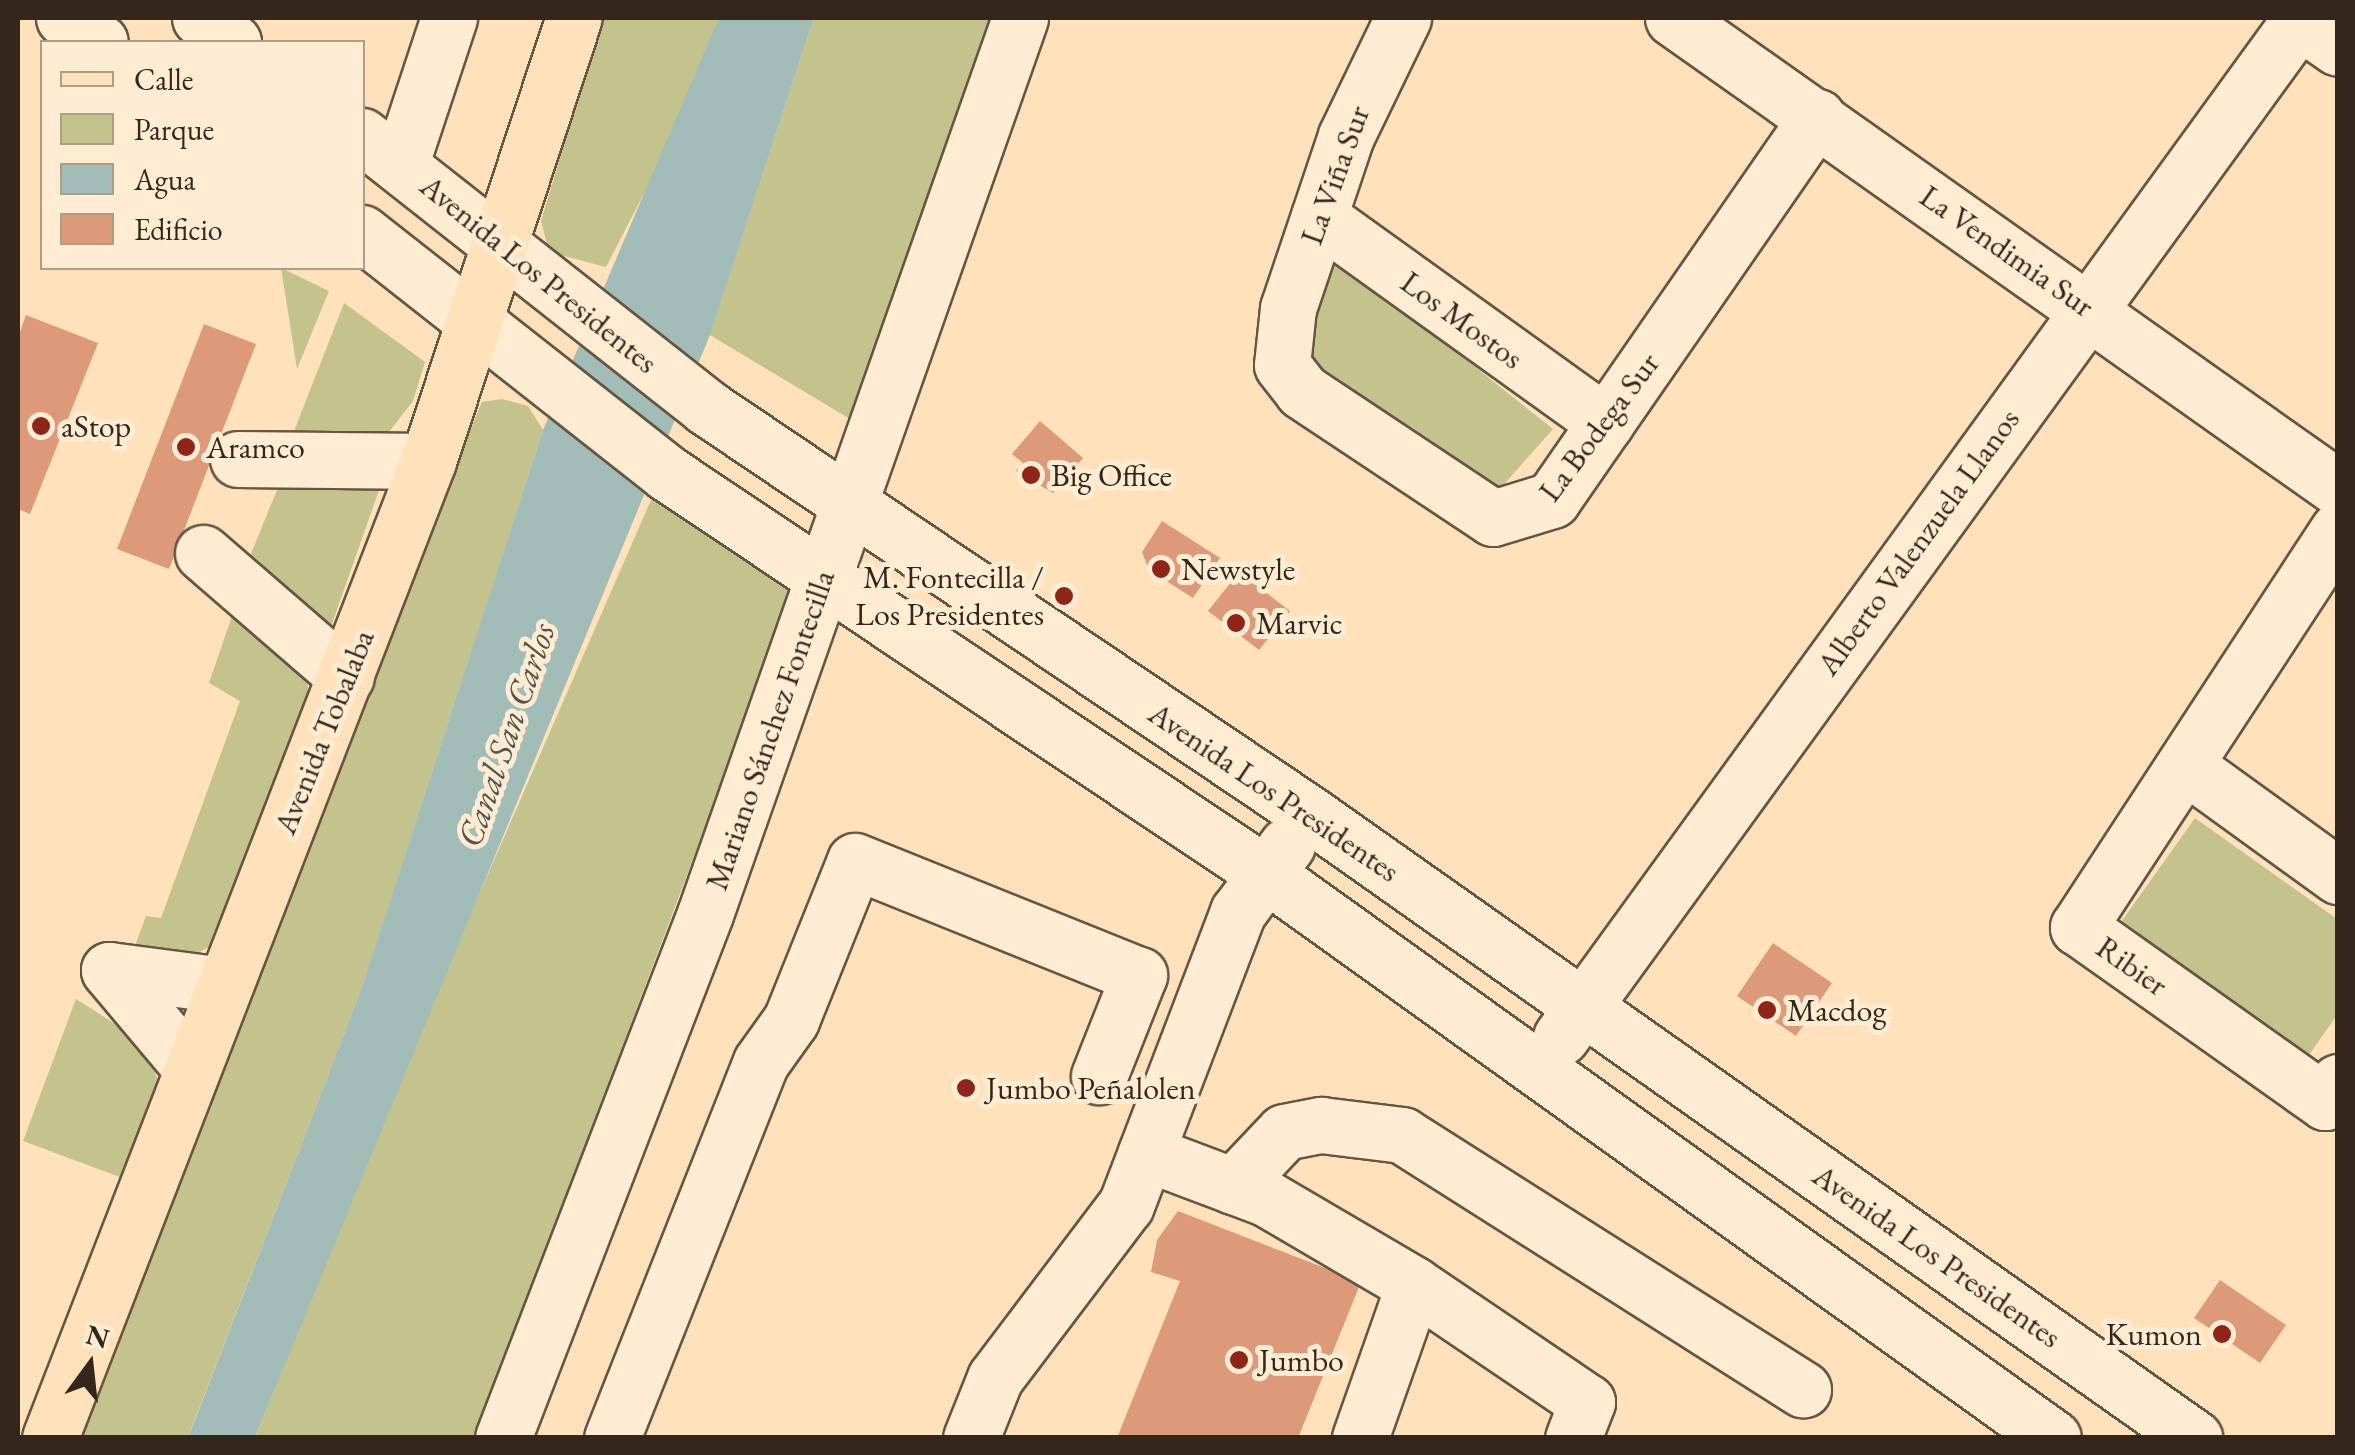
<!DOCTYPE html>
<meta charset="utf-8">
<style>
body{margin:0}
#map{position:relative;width:2355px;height:1455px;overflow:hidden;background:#ffe2bb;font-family:"EB Garamond",serif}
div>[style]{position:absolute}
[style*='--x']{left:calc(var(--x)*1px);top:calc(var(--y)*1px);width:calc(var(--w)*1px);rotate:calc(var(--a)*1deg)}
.green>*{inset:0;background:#c4c28d}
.water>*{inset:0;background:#a2bcb7}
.building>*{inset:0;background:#dc9a7b}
.roads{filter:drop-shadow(2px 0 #675543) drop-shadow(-2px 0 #675543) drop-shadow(0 2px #675543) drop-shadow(0 -2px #675543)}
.minor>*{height:55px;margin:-27.5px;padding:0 27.5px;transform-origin:27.5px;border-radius:27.5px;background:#ffecd3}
.major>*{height:55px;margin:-27.5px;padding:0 27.5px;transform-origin:27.5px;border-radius:27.5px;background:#ffe2bb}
.dots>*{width:28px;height:28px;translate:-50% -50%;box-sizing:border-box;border:5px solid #ffecd3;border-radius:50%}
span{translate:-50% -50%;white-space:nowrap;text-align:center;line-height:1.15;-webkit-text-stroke:10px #ffecd3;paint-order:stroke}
.street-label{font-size:32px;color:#34261b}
.poi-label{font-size:32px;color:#34261b}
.left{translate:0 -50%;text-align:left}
.right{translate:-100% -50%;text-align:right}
.water-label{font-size:35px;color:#55534a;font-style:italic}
.frame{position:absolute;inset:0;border:20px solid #34261b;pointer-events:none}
.legend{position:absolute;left:40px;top:40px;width:325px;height:230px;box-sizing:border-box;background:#ffecd3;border:2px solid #ae9d89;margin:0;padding:12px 18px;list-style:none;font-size:30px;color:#34261b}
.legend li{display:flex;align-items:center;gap:20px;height:50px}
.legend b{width:50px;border:2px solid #ae9d89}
.north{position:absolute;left:40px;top:1315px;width:100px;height:100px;-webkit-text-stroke:8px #ffecd3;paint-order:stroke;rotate:15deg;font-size:28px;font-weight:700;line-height:40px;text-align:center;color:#34261b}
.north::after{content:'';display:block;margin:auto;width:35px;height:45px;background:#34261b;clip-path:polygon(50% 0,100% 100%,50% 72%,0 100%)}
</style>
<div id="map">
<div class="green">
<i style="clip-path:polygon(602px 18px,719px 18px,685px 114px,606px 267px,549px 252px,541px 221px)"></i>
<i style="clip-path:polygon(814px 18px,1006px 18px,855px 422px,710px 335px)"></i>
<i style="clip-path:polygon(1332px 253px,1553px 429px,1491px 499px,1323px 377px,1303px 339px)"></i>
<i style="clip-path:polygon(281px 268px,329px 291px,297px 369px)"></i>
<i style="clip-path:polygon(344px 303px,425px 362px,413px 401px,389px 432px,289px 444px)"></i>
<i style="clip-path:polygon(502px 399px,528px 406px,543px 430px,361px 990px,188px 1437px,71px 1438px,383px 637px,482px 402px)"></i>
<i style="clip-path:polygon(383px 479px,327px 638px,248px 561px,277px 490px)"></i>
<i style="clip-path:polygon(658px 484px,796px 586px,475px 1437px,255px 1438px,396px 1085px)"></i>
<i style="clip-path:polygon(235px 607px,306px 671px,308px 691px,215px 944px,189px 957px,132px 954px,146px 916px,161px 918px,240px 701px,209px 683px)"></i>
<i style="clip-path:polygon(2195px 818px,2337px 919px,2337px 1015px,2307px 1058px,2119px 925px)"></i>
<i style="clip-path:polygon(76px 999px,144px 1042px,159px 1083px,125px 1179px,23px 1141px)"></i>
</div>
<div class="water">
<i style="clip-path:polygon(719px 18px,814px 18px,710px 335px,255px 1437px,188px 1438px,361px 990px,543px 430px)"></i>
</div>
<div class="building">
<i style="clip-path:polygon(26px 315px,98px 343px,30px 514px,18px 509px,18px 337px)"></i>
<i style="clip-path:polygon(204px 324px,256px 344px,169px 569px,117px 549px)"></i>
<i style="clip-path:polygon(1040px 421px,1083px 458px,1053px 493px,1016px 471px,1023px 463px,1012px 454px)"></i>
<i style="clip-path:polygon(1162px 521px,1220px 558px,1193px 598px,1149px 570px,1142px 552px)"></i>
<i style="clip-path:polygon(1239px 572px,1290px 611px,1259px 650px,1208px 611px)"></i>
<i style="clip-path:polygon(1773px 943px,1832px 983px,1796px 1036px,1737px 996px)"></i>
<i style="clip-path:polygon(1178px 1211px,1361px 1282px,1298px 1438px,1117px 1438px,1180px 1281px,1151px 1272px,1157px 1240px)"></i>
<i style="clip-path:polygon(2220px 1280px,2286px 1325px,2260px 1363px,2194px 1318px)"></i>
</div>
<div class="roads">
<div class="minor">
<i style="--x:64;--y:18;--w:43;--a:33.7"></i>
<i style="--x:200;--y:18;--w:41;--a:36"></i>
<i style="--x:1403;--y:18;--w:131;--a:115.8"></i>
<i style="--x:1346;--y:136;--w:182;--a:108.6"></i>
<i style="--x:1288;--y:308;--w:57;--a:96"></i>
<i style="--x:1282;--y:365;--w:33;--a:52"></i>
<i style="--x:1302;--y:391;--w:229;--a:33.6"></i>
<i style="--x:1493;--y:518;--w:62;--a:-17"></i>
<i style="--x:1552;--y:500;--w:466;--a:-55.3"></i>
<i style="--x:1673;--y:18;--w:814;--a:35.25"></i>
<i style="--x:2295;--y:18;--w:52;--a:34.9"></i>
<i style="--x:362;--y:136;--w:438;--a:38.2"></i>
<i style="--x:706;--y:407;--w:730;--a:33.99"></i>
<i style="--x:1311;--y:815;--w:1081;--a:35.2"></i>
<i style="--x:401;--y:163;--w:153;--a:-71.7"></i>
<i style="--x:1319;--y:217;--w:353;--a:35.7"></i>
<i style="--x:362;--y:233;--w:388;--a:38.2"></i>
<i style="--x:667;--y:473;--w:721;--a:33.8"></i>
<i style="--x:1266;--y:874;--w:968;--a:35.63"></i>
<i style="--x:238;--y:459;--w:190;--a:0.6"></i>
<i style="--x:2338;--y:530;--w:475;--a:123.2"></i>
<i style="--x:2078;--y:927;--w:303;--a:35.3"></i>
<i style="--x:2325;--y:1102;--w:24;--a:-57"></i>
<i style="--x:203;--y:553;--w:189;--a:40.9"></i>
<i style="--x:2186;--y:766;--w:188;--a:35.9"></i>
<i style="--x:109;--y:970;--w:129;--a:50"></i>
<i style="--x:109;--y:970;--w:115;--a:7.5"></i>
<i style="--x:1561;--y:1037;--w:1259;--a:-54.01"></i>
<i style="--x:1146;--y:1153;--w:128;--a:20.6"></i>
<i style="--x:1266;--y:1198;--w:172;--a:30.4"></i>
<i style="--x:1414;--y:1285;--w:209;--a:34.1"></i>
<i style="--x:1587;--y:1402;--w:39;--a:111"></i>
<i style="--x:1233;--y:1186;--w:74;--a:-46.6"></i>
<i style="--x:1284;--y:1132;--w:38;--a:-11"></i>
<i style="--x:1321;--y:1125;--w:82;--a:7"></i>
<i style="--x:1402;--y:1135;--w:475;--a:32.4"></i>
<i style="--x:503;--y:1438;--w:562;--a:-68.92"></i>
<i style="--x:705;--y:914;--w:950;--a:-70.63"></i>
<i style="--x:612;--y:1438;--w:404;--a:-68.4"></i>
<i style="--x:761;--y:1062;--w:52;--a:-54.5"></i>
<i style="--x:791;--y:1020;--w:171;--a:-68.1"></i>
<i style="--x:855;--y:861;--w:306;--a:21.9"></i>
<i style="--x:1139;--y:975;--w:109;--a:111.6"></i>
<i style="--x:971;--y:1438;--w:65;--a:-68.2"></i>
<i style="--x:995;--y:1378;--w:217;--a:-52.9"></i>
<i style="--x:1126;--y:1205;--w:314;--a:-69.1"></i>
<i style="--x:1238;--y:912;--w:83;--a:-53.8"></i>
<i style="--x:1360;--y:1438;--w:162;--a:-70.6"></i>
</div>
<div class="major">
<i style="--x:50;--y:1438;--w:1048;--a:-68.85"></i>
<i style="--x:428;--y:461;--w:466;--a:-71.8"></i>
</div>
</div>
<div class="dots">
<i style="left:41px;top:426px;background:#8f2418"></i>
<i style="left:186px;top:447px;background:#8f2418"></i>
<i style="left:1031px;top:475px;background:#8f2418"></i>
<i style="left:1161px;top:569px;background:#8f2418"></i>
<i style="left:1064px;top:596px;background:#8f2418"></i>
<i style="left:1236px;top:623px;background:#8f2418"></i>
<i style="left:1767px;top:1010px;background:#8f2418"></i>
<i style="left:966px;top:1088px;background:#8f2418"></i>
<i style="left:2222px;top:1334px;background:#8f2418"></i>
<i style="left:1239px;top:1360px;background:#8f2418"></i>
</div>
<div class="street-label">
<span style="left:1335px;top:175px;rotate:-70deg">La Viña Sur</span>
<span style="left:2007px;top:251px;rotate:35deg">La Vendimia Sur</span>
<span style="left:539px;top:274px;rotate:39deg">Avenida Los Presidentes</span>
<span style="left:1462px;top:320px;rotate:36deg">Los Mostos</span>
<span style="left:1599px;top:427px;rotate:-53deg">La Bodega Sur</span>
<span style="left:1918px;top:542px;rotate:-54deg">Alberto Valenzuela Llanos</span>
<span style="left:770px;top:730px;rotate:-71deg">Mariano Sánchez Fontecilla</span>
<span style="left:324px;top:732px;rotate:-68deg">Avenida Tobalaba</span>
<span style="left:1274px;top:792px;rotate:34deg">Avenida Los Presidentes</span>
<span style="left:2132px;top:966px;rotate:35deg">Ribier</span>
<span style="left:1937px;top:1256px;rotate:35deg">Avenida Los Presidentes</span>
</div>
<div class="poi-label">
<span class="left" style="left:61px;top:426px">aStop</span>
<span class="left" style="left:206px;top:447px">Aramco</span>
<span class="left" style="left:1051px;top:475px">Big Office</span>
<span class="left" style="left:1181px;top:569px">Newstyle</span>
<span class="right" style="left:1044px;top:596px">M. Fontecilla /<br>Los Presidentes</span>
<span class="left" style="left:1256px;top:623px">Marvic</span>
<span class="left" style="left:1787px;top:1010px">Macdog</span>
<span class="left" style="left:986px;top:1088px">Jumbo Peñalolen</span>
<span class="right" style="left:2202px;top:1334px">Kumon</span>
<span class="left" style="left:1259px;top:1360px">Jumbo</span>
</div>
<div class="water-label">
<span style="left:506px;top:735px;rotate:-71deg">Canal San Carlos</span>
</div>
<div class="frame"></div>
<ul class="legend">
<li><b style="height:12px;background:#ffe2bb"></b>Calle</li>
<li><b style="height:28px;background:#c4c28d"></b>Parque</li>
<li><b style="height:28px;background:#a2bcb7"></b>Agua</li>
<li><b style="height:28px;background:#dc9a7b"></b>Edificio</li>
</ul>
<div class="north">N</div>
</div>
